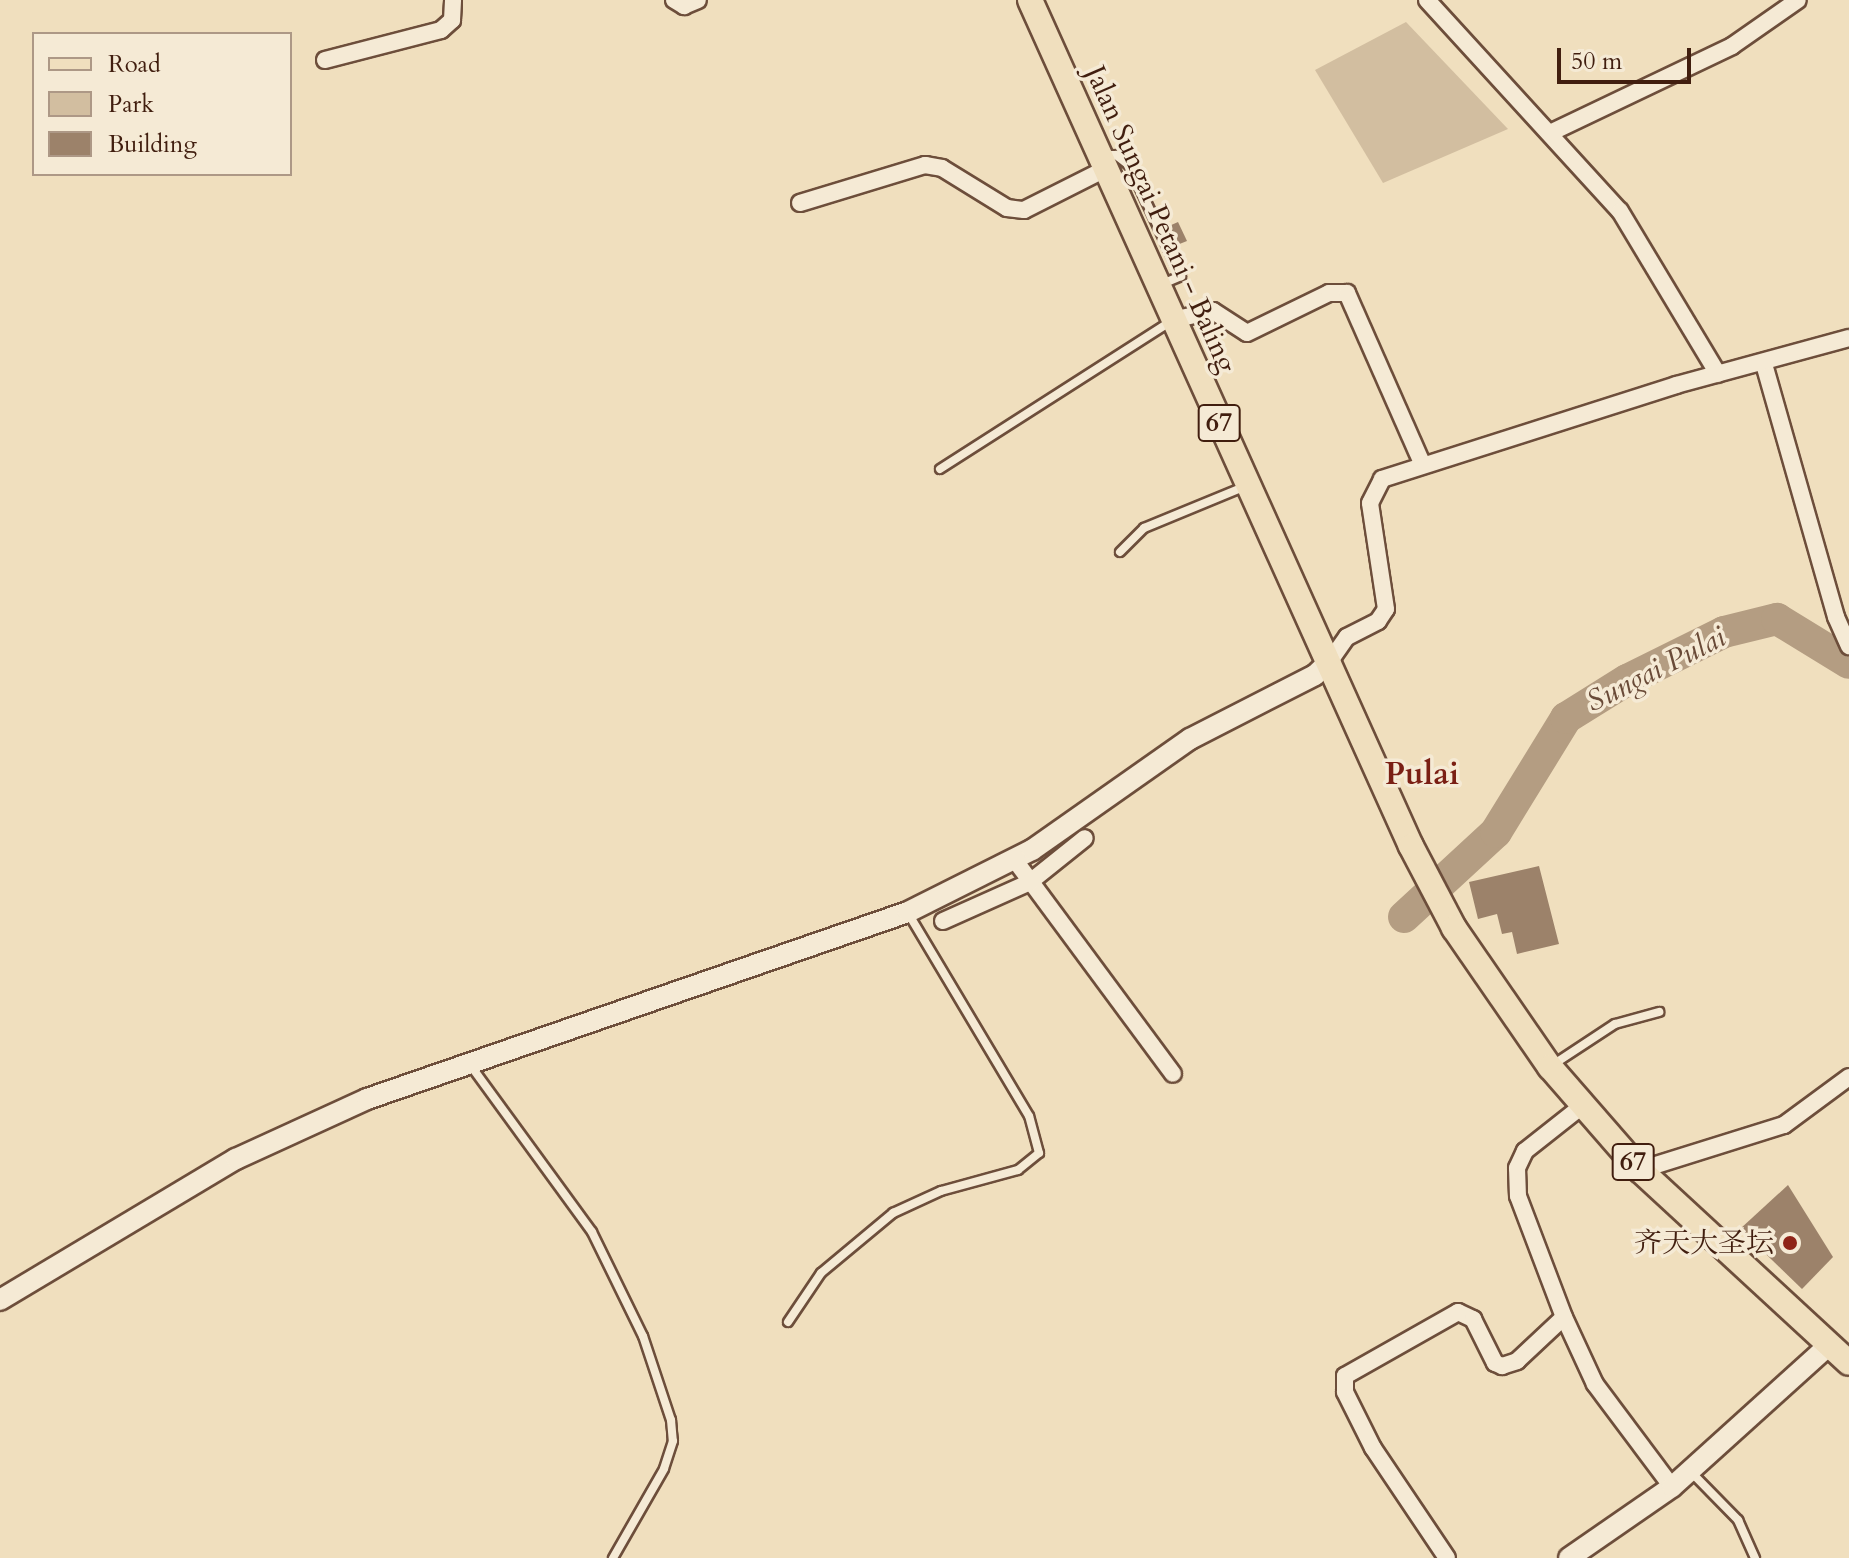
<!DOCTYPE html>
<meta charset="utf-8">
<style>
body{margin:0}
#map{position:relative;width:1849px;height:1558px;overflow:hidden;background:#f0dfbe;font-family:Cardo,"Noto Serif SC",serif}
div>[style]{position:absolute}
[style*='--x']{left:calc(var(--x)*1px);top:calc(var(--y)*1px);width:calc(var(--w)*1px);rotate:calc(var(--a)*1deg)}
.green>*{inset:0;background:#d2bea0}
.river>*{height:32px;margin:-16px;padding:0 16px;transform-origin:16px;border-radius:16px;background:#b49d82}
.building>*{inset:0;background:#9c826a}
.roads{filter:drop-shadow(2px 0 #6d4e3b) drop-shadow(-2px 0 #6d4e3b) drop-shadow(0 2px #6d4e3b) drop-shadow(0 -2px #6d4e3b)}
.service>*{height:8px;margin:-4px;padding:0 4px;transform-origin:4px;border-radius:4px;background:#f5ead5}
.minor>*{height:16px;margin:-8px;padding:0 8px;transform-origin:8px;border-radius:8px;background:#f5ead5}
.tertiary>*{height:20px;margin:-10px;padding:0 10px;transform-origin:10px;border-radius:10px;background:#f5ead5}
.primary>*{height:24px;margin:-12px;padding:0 12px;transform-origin:12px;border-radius:12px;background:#f0dfbe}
.dots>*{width:22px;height:22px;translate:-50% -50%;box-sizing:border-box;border:4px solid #f5ead5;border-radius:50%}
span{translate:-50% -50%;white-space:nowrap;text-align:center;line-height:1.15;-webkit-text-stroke:7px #f5ead5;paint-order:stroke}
.shield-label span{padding:2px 6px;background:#f5ead5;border:2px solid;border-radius:6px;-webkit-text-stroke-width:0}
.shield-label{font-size:26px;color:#411e0f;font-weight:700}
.street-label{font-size:28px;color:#411e0f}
.poi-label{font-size:28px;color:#411e0f}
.right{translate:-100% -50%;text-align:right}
.water-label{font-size:30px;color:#694a37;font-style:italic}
.quarter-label{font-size:32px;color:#7a1f14;font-weight:700}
.legend{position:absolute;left:32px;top:32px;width:260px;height:144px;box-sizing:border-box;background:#f5ead5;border:2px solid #ad9886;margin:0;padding:10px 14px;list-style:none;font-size:24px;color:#411e0f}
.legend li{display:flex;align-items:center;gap:16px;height:40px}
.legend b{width:40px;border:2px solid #ad9886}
.scale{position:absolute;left:1557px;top:48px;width:134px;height:36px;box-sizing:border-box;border:4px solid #411e0f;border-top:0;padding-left:10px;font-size:24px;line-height:28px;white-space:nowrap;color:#411e0f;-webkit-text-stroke:6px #f5ead5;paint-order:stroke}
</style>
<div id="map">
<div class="green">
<i style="clip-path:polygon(1406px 22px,1508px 129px,1383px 183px,1315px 70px)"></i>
</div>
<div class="river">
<i style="--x:1404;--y:917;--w:125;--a:-42.7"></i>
<i style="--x:1496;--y:832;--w:134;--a:-58.4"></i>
<i style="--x:1566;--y:718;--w:72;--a:-31.9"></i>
<i style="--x:1627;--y:680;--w:108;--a:-26.3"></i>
<i style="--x:1724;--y:632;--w:55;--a:-13.8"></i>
<i style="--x:1777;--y:619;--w:84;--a:31.4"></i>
</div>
<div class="building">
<i style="clip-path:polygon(1178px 222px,1187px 241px,1177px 245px,1169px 226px)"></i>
<i style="clip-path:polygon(1539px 866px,1559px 944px,1517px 954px,1512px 932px,1502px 934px,1497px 914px,1478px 919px,1469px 882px)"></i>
<i style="clip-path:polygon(1788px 1185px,1833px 1257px,1802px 1289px,1740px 1229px)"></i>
</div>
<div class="roads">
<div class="service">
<i style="--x:1105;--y:155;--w:11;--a:0"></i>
<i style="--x:1116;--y:155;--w:16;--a:38"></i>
<i style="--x:1129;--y:165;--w:123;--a:64.9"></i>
<i style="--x:1181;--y:276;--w:21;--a:157"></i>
<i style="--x:940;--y:469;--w:274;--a:-32.6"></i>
<i style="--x:1120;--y:552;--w:34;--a:-45"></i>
<i style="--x:1144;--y:528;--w:110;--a:-22.4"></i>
<i style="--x:1554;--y:1064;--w:73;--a:-33.3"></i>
<i style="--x:1615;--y:1024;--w:46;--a:-15.3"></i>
<i style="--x:471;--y:1066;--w:205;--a:53.9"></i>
<i style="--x:592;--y:1232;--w:116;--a:63.9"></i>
<i style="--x:643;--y:1336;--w:89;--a:71.6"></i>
<i style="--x:671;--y:1420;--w:21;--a:85"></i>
<i style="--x:673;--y:1441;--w:29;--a:108"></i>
<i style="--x:664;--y:1469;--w:103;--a:119.8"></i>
<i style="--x:788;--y:1322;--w:59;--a:-56"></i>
<i style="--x:821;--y:1273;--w:94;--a:-39.8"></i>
<i style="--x:893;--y:1213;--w:53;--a:-24.6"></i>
<i style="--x:941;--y:1191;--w:80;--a:-15.3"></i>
<i style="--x:1018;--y:1170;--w:27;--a:-39"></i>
<i style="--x:1039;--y:1153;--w:38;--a:-105"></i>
<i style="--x:1029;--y:1116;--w:236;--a:-120.8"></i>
<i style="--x:1690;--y:1471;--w:69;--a:45.6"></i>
<i style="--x:1738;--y:1520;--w:42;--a:65.9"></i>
</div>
<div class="minor">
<i style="--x:674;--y:0;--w:12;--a:31"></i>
<i style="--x:684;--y:6;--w:15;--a:-23"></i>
<i style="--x:1427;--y:0;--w:286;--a:47.6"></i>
<i style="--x:1620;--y:211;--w:190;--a:59"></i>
<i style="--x:325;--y:60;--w:120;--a:-14.5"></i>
<i style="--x:441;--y:30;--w:15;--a:-42"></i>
<i style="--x:452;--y:20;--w:20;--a:-87"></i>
<i style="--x:1550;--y:133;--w:202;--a:-25.5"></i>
<i style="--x:1732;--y:46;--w:80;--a:-34.9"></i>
<i style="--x:800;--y:203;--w:131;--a:-16.9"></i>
<i style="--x:925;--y:165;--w:17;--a:10"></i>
<i style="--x:942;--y:168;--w:76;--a:31.6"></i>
<i style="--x:1007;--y:208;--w:17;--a:7"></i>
<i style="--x:1024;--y:210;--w:93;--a:-26.8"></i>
<i style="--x:1172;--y:320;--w:42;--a:-12.4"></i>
<i style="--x:1213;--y:311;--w:40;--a:32.9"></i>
<i style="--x:1247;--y:333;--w:91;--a:-26"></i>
<i style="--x:1329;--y:293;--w:18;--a:0"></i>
<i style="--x:1347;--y:293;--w:188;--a:66.2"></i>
<i style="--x:1764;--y:364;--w:263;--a:74.1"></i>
<i style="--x:1836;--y:617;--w:32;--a:66"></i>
<i style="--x:1330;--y:661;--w:29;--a:-55"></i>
<i style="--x:1347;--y:637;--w:35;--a:-27"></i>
<i style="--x:1378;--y:621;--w:14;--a:-56"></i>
<i style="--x:1386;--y:609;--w:107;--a:-98.6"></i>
<i style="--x:1370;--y:503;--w:27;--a:-63"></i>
<i style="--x:1382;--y:479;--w:309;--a:-17.7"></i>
<i style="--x:1676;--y:385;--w:179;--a:-15.2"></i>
<i style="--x:1014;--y:859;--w:267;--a:53.5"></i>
<i style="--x:943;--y:921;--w:95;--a:-24.1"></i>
<i style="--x:1030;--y:882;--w:70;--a:-38.7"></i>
<i style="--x:1582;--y:1106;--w:73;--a:141.7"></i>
<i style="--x:1525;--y:1151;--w:19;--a:115"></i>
<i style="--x:1517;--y:1168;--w:28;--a:88"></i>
<i style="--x:1518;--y:1196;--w:129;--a:69.2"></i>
<i style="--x:1564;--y:1317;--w:74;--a:65.2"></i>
<i style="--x:1595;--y:1384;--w:129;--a:53.2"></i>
<i style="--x:1640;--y:1170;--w:151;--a:-17.4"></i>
<i style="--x:1784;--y:1125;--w:81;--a:-36.4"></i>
<i style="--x:1447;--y:1558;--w:133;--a:-123.9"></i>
<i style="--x:1373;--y:1448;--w:63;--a:-116.6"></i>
<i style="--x:1345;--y:1392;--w:16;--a:-90"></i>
<i style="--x:1345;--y:1376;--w:130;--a:-29.5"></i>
<i style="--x:1458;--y:1312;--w:17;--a:25"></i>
<i style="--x:1473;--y:1319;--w:49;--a:63.4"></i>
<i style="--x:1495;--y:1363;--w:8;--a:23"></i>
<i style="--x:1502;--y:1366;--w:16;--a:-18"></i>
<i style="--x:1517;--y:1361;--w:64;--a:-43.1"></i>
</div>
<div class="tertiary">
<i style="--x:0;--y:1300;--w:275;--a:-30.9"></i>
<i style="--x:236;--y:1159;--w:144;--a:-24.6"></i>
<i style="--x:367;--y:1099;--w:572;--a:-19.07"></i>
<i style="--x:908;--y:912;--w:139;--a:-26.6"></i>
<i style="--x:1032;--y:850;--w:193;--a:-35.1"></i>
<i style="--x:1190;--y:739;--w:140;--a:-27.1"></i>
<i style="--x:1315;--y:675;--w:21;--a:-43"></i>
<i style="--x:1569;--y:1558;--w:125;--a:-34.6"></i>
<i style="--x:1672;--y:1487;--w:212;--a:-42.1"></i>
</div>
<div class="primary">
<i style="--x:1030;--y:0;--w:928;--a:65.76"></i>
<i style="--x:1411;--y:846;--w:93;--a:62.3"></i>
<i style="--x:1454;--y:928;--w:169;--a:55.4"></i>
<i style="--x:1550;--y:1067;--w:137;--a:48.9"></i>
<i style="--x:1640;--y:1170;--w:284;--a:42.7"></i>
</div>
</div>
<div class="dots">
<i style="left:1790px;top:1243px;background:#8f2418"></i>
</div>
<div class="shield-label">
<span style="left:1219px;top:423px">67</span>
<span style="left:1633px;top:1162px">67</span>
</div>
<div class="street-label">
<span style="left:1161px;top:219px;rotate:66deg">Jalan Sungai Petani - Baling</span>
</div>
<div class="poi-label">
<span class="right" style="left:1774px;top:1243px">齐天大圣坛</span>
</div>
<div class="water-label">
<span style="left:1656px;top:670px;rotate:-27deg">Sungai Pulai</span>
</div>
<div class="quarter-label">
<span style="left:1422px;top:774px">Pulai</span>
</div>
<ul class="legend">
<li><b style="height:10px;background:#f0dfbe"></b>Road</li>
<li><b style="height:22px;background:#d2bea0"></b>Park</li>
<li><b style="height:22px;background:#9c826a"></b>Building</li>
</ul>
<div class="scale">50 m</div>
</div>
